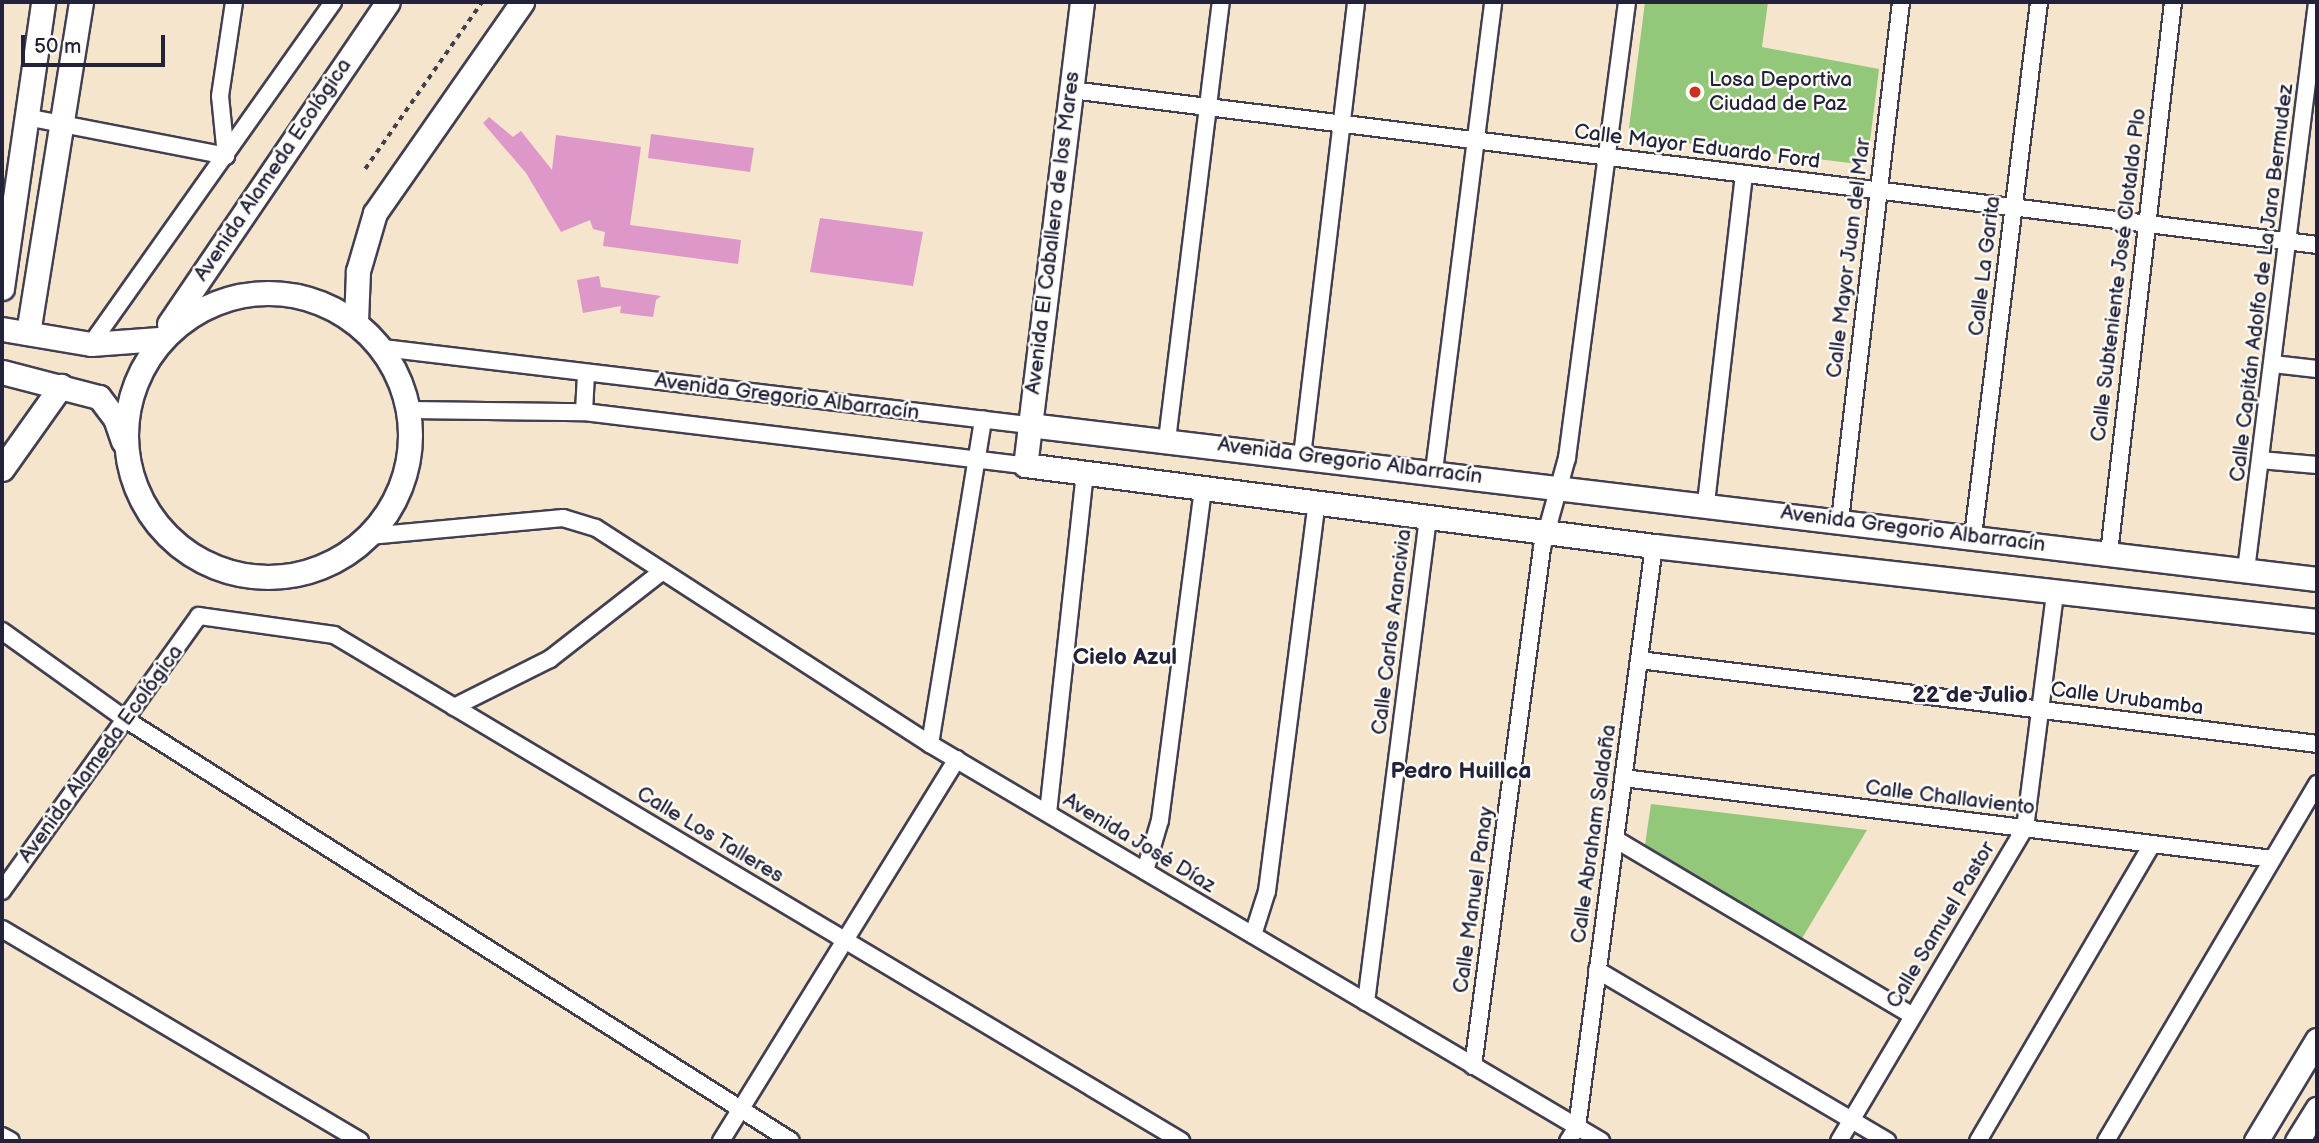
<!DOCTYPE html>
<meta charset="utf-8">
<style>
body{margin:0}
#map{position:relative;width:2319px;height:1143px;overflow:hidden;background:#f5e5cd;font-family:"Balsamiq Sans",sans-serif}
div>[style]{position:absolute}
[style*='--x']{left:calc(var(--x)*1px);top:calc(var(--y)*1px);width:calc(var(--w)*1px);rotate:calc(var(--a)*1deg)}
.green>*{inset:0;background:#93c779}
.building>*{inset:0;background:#dd97c8}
.path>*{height:3.5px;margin-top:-1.75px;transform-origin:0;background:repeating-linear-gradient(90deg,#423f51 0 5px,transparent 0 10px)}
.roads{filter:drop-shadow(2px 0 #423f51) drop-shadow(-2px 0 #423f51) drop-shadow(0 2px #423f51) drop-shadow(0 -2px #423f51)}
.street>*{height:16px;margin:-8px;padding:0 8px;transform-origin:8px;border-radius:8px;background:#fff}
.secondary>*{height:23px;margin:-11.5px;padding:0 11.5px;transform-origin:11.5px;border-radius:11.5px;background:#fff}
.secondary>.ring{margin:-11.5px;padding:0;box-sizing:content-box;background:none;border:23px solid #fff;border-radius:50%}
.dots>*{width:19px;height:19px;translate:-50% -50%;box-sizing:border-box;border:4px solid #fdfcf7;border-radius:50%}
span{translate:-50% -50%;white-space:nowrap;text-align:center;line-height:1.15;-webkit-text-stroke:5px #fdfcf7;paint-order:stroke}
.poi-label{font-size:21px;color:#22223b}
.left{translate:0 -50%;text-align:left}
.street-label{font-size:21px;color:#22223b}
.neighbourhood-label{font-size:23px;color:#22223b;font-weight:700}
.frame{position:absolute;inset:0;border:4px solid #22223b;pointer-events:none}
.scale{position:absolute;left:21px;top:35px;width:144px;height:32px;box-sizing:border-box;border:4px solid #22223b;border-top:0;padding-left:9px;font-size:21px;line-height:24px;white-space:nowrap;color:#22223b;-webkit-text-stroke:5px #fdfcf7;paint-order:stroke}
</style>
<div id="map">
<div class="green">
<i style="clip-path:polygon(1645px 2px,1768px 2px,1762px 47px,1879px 69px,1867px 165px,1628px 136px)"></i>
<i style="clip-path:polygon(1651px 804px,1867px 830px,1801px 940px,1645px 845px)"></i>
</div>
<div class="building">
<i style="clip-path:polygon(489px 117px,513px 137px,521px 131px,552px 170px,556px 135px,641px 147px,630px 225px,741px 240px,738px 264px,603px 246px,605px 232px,593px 229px,590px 220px,561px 232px,526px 173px,483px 123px)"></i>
<i style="clip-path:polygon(651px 134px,754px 148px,750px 172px,648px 158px)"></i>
<i style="clip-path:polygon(820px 218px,923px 232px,913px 286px,810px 272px)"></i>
<i style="clip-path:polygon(599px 276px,601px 287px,661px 296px,656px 300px,653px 317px,620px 313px,621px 306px,583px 313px,577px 280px)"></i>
</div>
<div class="path">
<i style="--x:365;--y:169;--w:204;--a:-55"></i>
</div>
<div class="roads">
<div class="street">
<i style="--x:1071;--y:90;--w:1256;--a:7.09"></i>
<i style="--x:26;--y:117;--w:204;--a:11"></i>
<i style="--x:226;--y:156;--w:60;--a:-95.7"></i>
<i style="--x:220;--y:96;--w:95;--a:-81.5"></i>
<i style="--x:91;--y:344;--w:419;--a:-54.7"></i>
<i style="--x:383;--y:348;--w:651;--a:6.8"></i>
<i style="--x:2273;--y:364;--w:44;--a:6.5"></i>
<i style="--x:409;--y:410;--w:175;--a:0.7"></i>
<i style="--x:584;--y:412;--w:444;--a:6.9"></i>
<i style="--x:584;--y:412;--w:38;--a:-87"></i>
<i style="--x:1167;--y:440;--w:441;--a:-83"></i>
<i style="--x:1302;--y:456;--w:457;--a:-83.2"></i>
<i style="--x:2260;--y:460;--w:57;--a:5"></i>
<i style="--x:1434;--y:471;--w:473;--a:-82.8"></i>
<i style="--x:1706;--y:503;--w:331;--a:-83.4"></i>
<i style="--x:1840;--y:520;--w:522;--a:-83.28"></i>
<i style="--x:369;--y:536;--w:195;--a:-5.3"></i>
<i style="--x:563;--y:518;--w:34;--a:17"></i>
<i style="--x:596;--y:528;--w:398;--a:32.9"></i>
<i style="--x:930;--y:744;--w:780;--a:30.61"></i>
<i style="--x:1973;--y:536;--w:538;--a:-82.95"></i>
<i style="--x:2109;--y:553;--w:555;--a:-83.37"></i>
<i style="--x:2246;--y:570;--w:572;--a:-82.87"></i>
<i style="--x:2;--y:631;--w:151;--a:35.6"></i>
<i style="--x:125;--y:719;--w:788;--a:32.36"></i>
<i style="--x:1639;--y:660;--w:683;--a:7.06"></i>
<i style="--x:454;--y:707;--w:107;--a:-26.6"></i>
<i style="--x:550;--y:659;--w:140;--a:-38"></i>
<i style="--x:930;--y:744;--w:329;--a:-80.7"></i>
<i style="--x:1623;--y:778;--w:654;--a:7.11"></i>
<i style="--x:1048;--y:813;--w:342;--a:-83.8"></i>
<i style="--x:1615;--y:839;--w:344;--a:30.7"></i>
<i style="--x:1145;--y:871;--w:53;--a:-73.6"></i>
<i style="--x:1160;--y:820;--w:335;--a:-82.6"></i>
<i style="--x:2;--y:891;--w:338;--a:-54.4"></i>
<i style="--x:199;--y:616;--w:136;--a:8"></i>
<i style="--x:334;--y:635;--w:987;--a:30.85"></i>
<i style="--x:2;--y:929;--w:416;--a:30.6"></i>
<i style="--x:1253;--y:935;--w:46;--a:-72.3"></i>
<i style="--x:1267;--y:891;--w:392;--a:-82.7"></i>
<i style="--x:1597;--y:970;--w:337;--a:30.5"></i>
<i style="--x:1366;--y:1002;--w:489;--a:-82.7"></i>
<i style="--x:1473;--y:1066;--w:523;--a:-82.41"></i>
<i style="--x:1542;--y:548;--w:93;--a:-74.5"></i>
<i style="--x:1567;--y:458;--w:460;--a:-82.5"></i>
<i style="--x:2;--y:1136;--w:10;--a:29"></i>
<i style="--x:721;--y:1141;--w:449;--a:-58.3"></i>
<i style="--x:1568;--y:1141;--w:17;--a:-57"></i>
<i style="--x:1577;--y:1127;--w:586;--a:-82.45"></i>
<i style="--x:1839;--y:1141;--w:364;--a:-59.3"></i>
<i style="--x:2025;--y:828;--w:237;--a:-82.7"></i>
<i style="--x:1978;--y:1141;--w:344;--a:-59.6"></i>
<i style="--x:2106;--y:1141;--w:415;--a:-59.4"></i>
</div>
<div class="secondary">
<i style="--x:1082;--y:2;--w:466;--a:97"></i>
<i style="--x:1025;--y:465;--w:634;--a:7.34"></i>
<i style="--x:1654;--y:546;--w:667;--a:6.45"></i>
<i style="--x:2;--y:288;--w:289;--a:-81.8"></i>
<i class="ring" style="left:126px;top:293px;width:261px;height:261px"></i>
<i style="--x:356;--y:321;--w:50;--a:-87.7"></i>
<i style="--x:358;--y:271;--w:60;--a:-73.7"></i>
<i style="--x:375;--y:213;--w:257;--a:-55.1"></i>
<i style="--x:169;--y:324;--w:389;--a:-55.8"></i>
<i style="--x:2;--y:329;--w:90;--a:9.6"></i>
<i style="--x:91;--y:344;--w:68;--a:-4.2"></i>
<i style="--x:28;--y:333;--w:335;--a:-80.9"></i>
<i style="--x:2;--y:372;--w:100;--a:14.5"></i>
<i style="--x:99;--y:397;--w:26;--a:53"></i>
<i style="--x:115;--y:418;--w:24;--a:71"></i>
<i style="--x:1029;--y:425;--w:1297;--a:6.82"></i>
<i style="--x:2;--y:469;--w:102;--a:-54.6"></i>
<i style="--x:2256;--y:1141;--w:118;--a:-58.9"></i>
<i style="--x:2297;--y:1141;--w:38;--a:-58"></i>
</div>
</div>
<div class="dots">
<i style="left:1695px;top:92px;background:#c8321e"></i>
</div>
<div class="poi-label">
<span class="left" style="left:1709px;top:92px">Losa Deportiva<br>Ciudad de Paz</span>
</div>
<div class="street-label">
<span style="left:1697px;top:147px;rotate:7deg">Calle Mayor Eduardo Ford</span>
<span style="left:273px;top:170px;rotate:-56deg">Avenida Alameda Ecológica</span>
<span style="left:1053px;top:233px;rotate:-83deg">Avenida El Caballero de los Mares</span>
<span style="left:1849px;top:258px;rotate:-83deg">Calle Mayor Juan del Mar</span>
<span style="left:1985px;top:266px;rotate:-83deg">Calle La Garita</span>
<span style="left:2119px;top:275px;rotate:-83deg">Calle Subteniente José Clotaldo Plo</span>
<span style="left:2262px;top:283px;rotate:-83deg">Calle Capitán Adolfo de La Jara Bermudez</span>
<span style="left:787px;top:397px;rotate:7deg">Avenida Gregorio Albarracín</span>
<span style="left:1350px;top:461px;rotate:7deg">Avenida Gregorio Albarracín</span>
<span style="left:1913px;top:529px;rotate:7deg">Avenida Gregorio Albarracín</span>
<span style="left:1392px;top:632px;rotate:-83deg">Calle Carlos Arancivia</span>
<span style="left:2127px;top:699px;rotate:7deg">Calle Urubamba</span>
<span style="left:101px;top:754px;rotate:-54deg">Avenida Alameda Ecológica</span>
<span style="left:1950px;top:798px;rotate:7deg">Calle Challaviento</span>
<span style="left:1594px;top:834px;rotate:-82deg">Calle Abraham Saldaña</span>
<span style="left:710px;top:835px;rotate:31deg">Calle Los Talleres</span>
<span style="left:1139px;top:843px;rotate:31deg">Avenida José Díaz</span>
<span style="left:1474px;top:900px;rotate:-82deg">Calle Manuel Panay</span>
<span style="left:1941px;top:925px;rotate:-59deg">Calle Samuel Pastor</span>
</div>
<div class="neighbourhood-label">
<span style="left:1125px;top:657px">Cielo Azul</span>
<span style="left:1970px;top:695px">22 de Julio</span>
<span style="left:1461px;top:771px">Pedro Huillca</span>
</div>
<div class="frame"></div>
<div class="scale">50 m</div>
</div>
